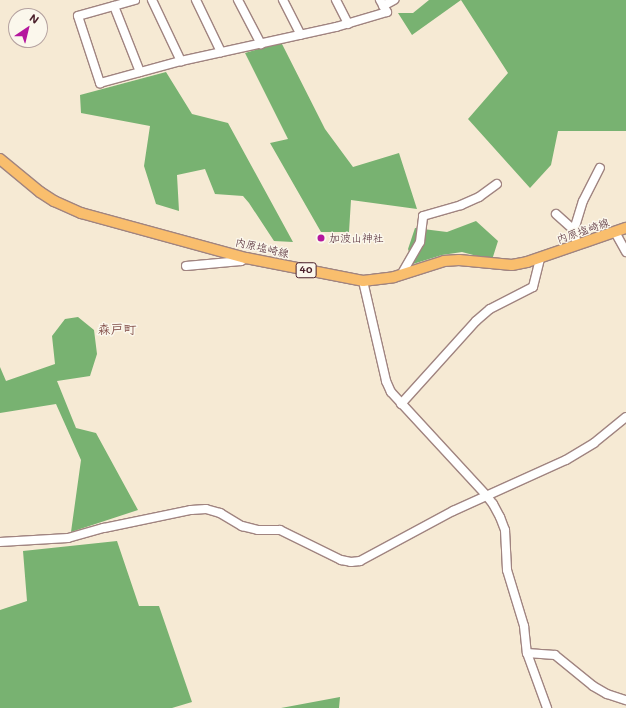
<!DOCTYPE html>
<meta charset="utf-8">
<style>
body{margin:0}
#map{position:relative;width:626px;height:708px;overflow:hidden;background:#f6ead4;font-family:Mali,"Klee One",sans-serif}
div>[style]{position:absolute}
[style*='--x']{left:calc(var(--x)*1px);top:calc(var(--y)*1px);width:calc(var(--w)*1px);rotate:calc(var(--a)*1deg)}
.forest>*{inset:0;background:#78b271}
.roads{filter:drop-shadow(1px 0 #a08480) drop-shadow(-1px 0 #a08480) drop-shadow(0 1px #a08480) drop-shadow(0 -1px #a08480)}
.minor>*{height:8px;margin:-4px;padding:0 4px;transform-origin:4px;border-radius:4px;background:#fff}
.major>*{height:10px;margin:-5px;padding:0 5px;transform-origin:5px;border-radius:5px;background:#f9be6d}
.dots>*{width:11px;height:11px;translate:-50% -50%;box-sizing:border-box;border:2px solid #fbf7ec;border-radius:50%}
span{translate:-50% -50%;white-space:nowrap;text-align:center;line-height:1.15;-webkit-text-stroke:3px #fbf7ec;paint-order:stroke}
.shield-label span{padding:1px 3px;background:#fbf7ec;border:1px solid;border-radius:3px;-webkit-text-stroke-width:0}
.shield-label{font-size:10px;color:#4a1f2b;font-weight:700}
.street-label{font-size:11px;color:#4a1f2b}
.poi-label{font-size:11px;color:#4a1f2b}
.left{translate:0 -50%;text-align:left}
.quarter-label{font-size:13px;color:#85524c;font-weight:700}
.north{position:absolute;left:8px;top:8px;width:40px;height:40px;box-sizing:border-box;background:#fbf7ec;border:1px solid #b4a19f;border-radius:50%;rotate:35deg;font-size:11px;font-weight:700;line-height:16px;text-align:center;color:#4a1f2b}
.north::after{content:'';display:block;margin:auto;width:14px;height:18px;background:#b5179e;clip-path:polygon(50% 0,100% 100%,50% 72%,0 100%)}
</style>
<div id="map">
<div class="forest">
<i style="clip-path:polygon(429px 0,626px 0,626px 131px,558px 131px,551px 165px,530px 188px,468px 119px,508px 73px,461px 0,412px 35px,398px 13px,413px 13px)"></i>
<i style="clip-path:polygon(281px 42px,325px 129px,353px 167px,399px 153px,417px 209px,351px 200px,349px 232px,321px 232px,270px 143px,288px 139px,245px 53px)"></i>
<i style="clip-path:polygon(166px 72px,192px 114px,228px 123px,293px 242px,274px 241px,249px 203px,243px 196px,215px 194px,205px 169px,177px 175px,179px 211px,156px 204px,144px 166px,150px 126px,81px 113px,80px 95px)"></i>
<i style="clip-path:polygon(476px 221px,498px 241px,492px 260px,462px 252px,442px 255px,413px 264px,408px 249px,415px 228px,447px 232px)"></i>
<i style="clip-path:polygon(78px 317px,94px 330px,97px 354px,90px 376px,57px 381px,76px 428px,96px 433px,138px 510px,71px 532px,81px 460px,56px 404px,0 413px,0 367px,6px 381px,55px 364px,52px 336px,65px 319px)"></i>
<i style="clip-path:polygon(117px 541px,139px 606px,159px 606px,192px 702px,172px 708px,0 708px,0 610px,27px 601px,23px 551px)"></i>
<i style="clip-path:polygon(340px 697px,339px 708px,281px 708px)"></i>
</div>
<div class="roads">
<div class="minor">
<i style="--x:135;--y:0;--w:59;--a:164.3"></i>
<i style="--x:78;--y:16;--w:71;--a:71.8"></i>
<i style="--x:100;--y:83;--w:84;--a:-15.2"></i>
<i style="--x:181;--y:61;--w:159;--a:-12.4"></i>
<i style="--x:336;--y:27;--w:53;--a:-16.4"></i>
<i style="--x:387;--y:12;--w:14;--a:-120"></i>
<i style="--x:152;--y:0;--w:68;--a:64.6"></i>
<i style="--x:196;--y:0;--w:58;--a:64.3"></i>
<i style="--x:238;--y:0;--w:50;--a:62.4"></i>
<i style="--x:283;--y:0;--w:39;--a:63"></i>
<i style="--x:336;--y:0;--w:27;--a:63"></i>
<i style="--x:114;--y:6;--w:71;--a:68.5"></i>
<i style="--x:383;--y:6;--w:13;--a:-29"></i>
<i style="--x:556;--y:214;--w:24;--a:42"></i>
<i style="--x:615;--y:232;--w:23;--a:61"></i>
<i style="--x:577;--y:245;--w:15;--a:-101"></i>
<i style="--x:574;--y:230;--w:30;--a:-73"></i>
<i style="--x:583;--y:201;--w:37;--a:-63"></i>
<i style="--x:186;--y:266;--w:55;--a:-5.2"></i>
<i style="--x:241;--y:261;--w:6;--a:-31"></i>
<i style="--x:401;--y:275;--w:38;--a:-60"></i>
<i style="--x:420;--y:242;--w:26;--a:-83"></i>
<i style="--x:423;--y:216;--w:40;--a:-16"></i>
<i style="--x:461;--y:205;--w:20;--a:-24"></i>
<i style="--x:479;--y:197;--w:22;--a:-36"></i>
<i style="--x:363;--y:281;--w:103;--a:77"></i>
<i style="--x:386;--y:381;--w:12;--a:66"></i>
<i style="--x:391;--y:392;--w:140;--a:47.3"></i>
<i style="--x:486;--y:495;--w:11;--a:52"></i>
<i style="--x:493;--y:504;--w:15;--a:62"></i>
<i style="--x:500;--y:517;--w:14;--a:69"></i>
<i style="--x:505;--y:530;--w:40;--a:87.1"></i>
<i style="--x:507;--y:570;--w:59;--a:73.1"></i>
<i style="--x:524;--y:626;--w:27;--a:84"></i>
<i style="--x:527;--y:653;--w:59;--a:70"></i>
<i style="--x:401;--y:404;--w:112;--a:-47.9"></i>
<i style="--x:476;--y:321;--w:18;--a:-41"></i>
<i style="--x:490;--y:309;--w:48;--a:-27.1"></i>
<i style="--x:533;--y:287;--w:30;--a:-76"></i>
<i style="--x:0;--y:542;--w:68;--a:-3.4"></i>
<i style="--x:68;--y:538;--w:37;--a:-16"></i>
<i style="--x:104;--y:528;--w:89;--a:-11.7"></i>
<i style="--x:191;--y:510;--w:15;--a:-4"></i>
<i style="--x:206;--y:509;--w:15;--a:16"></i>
<i style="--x:220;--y:513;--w:26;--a:31"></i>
<i style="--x:242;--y:526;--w:16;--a:14"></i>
<i style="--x:258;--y:530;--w:22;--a:0"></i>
<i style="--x:280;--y:530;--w:68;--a:26.2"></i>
<i style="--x:341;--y:560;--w:10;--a:11"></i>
<i style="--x:351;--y:562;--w:9;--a:-6"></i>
<i style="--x:360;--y:561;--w:106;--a:-28.3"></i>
<i style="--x:453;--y:511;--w:124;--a:-24.3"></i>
<i style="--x:566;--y:460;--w:33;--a:-31"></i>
<i style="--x:594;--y:443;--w:41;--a:-39.1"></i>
<i style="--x:527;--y:653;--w:28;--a:4"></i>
<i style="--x:555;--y:655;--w:49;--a:39.2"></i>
<i style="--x:593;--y:686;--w:16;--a:30"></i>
<i style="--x:607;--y:694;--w:20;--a:18"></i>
</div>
<div class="major">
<i style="--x:0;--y:159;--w:52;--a:39.5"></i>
<i style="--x:40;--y:192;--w:17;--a:33"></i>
<i style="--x:54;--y:201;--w:30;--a:24"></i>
<i style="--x:81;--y:213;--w:171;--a:15.3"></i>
<i style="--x:246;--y:258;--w:119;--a:11.1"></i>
<i style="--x:363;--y:281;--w:31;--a:-7"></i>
<i style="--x:394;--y:277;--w:52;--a:-17.7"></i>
<i style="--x:444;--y:261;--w:15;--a:-4"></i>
<i style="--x:459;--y:260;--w:53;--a:5.4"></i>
<i style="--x:512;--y:265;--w:15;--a:-11"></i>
<i style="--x:527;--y:262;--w:105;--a:-19"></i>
</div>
</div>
<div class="dots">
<i style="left:321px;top:238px;background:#b5179e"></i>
</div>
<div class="shield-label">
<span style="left:306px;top:270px">40</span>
</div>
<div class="street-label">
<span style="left:583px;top:231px;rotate:-19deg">内原塩崎線</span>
<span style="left:262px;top:248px;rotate:13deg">内原塩崎線</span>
</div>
<div class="poi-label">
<span class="left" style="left:329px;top:238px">加波山神社</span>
</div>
<div class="quarter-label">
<span style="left:117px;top:329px">森戸町</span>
</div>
<div class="north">N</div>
</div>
